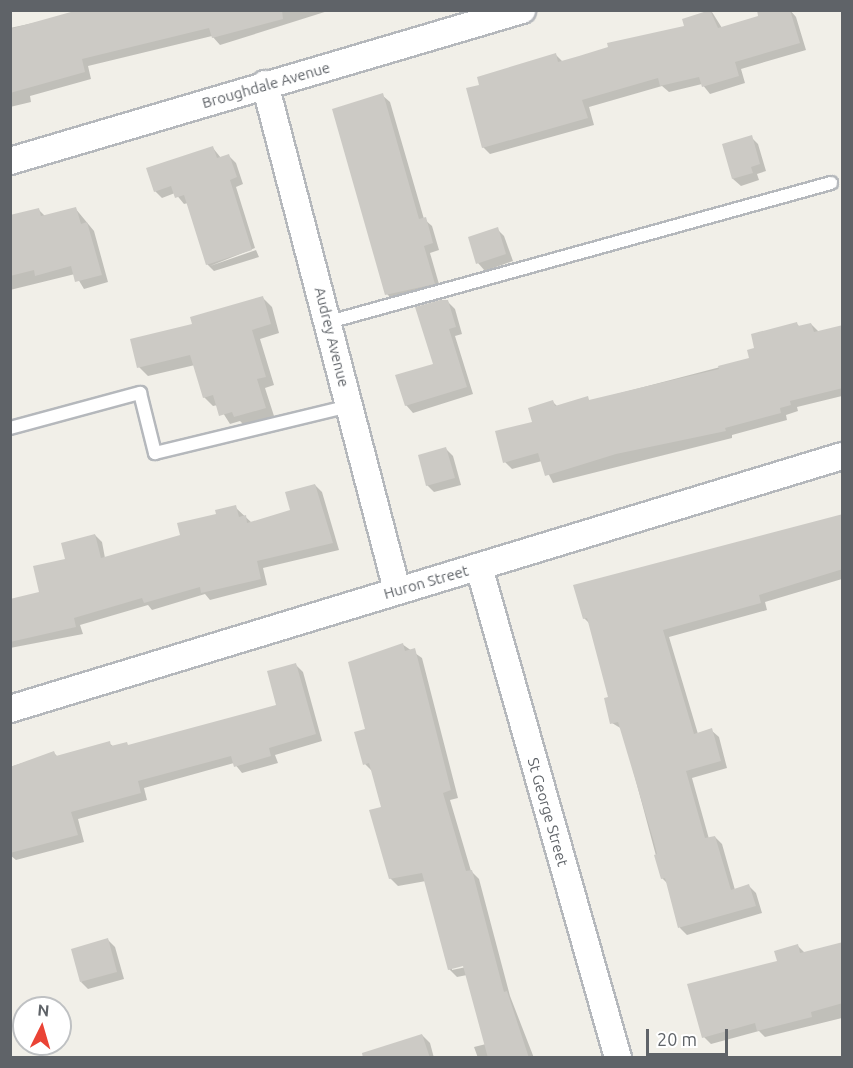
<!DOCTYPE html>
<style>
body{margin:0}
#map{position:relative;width:853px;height:1068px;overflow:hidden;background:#f1efe8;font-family:Ubuntu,sans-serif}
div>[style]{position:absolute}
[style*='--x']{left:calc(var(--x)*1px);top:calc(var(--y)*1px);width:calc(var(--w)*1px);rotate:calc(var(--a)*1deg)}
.shadow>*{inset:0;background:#0003}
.building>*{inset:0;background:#cccac5}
.roads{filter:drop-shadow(2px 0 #b5b8bc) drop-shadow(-2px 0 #b5b8bc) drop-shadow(0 2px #b5b8bc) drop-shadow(0 -2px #b5b8bc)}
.lane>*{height:12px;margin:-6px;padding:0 6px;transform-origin:6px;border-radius:6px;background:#fff}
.street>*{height:26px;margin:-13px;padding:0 13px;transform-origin:13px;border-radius:13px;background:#fff}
span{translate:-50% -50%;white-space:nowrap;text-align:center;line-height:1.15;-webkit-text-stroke:4.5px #fff;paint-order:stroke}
.street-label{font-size:15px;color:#5f6368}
.frame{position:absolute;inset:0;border:12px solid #5f6368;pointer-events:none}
.north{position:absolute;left:12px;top:996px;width:60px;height:60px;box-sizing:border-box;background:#fff;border:2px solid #bfc1c3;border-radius:50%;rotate:5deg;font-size:16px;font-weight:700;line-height:24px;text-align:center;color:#5f6368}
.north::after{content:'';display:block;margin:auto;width:21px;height:27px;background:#ea4335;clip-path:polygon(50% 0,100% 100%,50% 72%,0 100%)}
.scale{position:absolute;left:646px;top:1029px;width:82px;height:27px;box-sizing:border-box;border:3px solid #5f6368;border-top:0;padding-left:8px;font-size:18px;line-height:21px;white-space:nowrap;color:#5f6368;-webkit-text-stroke:4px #fff;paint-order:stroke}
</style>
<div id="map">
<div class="shadow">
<i style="clip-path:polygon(94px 10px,331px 10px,220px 45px,212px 36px,88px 66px,91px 79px,30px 96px,31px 102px,10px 107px,10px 28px)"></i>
<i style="clip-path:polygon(790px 10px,796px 17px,806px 50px,741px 69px,745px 83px,710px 94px,702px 84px,669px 92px,662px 86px,589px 107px,594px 125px,490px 154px,483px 147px,480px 86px,555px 54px,563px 62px,685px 27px,684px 20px,712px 12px,722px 28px)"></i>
<i style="clip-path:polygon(382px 95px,390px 102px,424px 219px,432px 226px,439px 250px,430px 253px,441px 291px,394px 301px,387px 294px)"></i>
<i style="clip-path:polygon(751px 137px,758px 144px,766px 171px,757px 174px,759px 180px,741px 186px,733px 179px,724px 145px)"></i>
<i style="clip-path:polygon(213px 148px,221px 158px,229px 156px,236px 163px,243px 184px,236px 187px,255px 248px,210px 266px,256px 250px,259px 257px,214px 271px,207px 264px,188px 203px,184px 204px,175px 193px,162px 198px,155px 191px)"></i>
<i style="clip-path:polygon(75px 208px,94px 231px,108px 282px,84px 289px,75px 274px,10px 290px,10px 217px,39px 210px,45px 216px)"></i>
<i style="clip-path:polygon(497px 229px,504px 236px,513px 261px,485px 271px,478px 263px,469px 238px)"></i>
<i style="clip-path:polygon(263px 298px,272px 307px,279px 333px,260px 339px,274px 385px,265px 388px,274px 416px,244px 425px,240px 421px,230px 424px,218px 405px,213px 406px,204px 397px,195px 365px,148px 376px,139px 367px,194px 325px)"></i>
<i style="clip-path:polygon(448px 302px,455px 309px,462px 334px,455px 336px,473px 394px,413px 413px,406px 405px,434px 365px)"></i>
<i style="clip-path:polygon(796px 323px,800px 327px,811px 324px,819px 332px,842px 326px,842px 396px,797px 407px,798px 411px,786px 415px,787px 420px,732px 435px,732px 438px,553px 483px,542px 461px,512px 469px,505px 462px,553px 402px,558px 407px,587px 398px,590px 401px,751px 359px,756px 349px)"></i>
<i style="clip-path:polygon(446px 449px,453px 456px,461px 485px,434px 492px,427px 485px)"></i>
<i style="clip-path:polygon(315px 485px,322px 492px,339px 550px,263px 568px,267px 585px,210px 600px,205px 594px,152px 610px,148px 605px,80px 625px,83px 634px,10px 648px,10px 600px,41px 593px,67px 560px,95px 535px,102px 542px,105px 558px,182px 536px,235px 507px,252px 523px,292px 511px)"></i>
<i style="clip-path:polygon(842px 515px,842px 579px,765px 602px,767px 610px,669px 637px,698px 734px,711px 730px,719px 737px,727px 768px,692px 778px,709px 839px,715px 837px,722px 844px,735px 890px,749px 886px,756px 893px,762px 913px,687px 935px,680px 928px,668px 884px,662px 878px,622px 729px,612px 723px,610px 698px,590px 624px,584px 618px)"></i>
<i style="clip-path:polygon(evenodd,402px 644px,422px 658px,458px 798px,450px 800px,471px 871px,479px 879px,510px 996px,534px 1058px,478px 1058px,474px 1047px,486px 1044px,467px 975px,457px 977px,449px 969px,426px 881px,398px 886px,390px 878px,382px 808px,372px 771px,365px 764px,367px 730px,402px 644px,470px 963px,471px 966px,452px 970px,452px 967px,470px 963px)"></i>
<i style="clip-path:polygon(296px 665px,303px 672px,322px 741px,275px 755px,278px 763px,242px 773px,234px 763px,144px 788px,147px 800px,78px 819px,84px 842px,16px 860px,10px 855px,10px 767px,54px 753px,58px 757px,109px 743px,114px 747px,129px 746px,278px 707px)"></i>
<i style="clip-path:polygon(108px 940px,115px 947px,124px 979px,88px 989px,81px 982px)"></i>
<i style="clip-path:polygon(842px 943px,842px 1018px,765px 1037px,759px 1031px,711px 1044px,704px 1037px,798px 946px,805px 953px)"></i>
<i style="clip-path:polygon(422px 1035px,430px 1043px,434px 1058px,375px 1058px)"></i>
</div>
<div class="building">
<i style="clip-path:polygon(78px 10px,282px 10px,283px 19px,212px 38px,209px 28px,82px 59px,85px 72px,10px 93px,10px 29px)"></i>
<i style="clip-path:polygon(710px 10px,718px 28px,758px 16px,757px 10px,790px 10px,800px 43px,735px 62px,739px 76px,702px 87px,699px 77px,660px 86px,658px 78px,582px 100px,588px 118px,482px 148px,466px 88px,479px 85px,477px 77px,556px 53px,558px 62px,579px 56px,608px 47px,607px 43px,684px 26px,682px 19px)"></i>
<i style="clip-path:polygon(383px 93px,419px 219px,426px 217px,433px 243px,424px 246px,435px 284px,385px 295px,332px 109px)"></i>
<i style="clip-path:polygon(752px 135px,760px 164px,751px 167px,753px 173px,732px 179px,722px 144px)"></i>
<i style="clip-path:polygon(213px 146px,217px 158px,229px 154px,237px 177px,230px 180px,252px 250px,206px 265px,184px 195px,175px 198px,171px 186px,154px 192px,146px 168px)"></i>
<i style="clip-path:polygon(76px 207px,81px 224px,87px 222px,102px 275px,75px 282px,71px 266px,35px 276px,34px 270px,10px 276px,10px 215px,39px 208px,41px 216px)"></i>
<i style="clip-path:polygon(498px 227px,506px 254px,476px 264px,468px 237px)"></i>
<i style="clip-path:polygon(263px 296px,271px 324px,252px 330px,266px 377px,257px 379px,266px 408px,234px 417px,232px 412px,219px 416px,213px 395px,203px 398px,190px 355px,137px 368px,130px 339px,192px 324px,190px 317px)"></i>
<i style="clip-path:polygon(440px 300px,448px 300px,456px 327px,449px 329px,467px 387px,405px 406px,395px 375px,433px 364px,415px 307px)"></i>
<i style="clip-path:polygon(797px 322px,798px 326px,811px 323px,814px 332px,843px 325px,843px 388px,790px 401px,791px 405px,780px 408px,781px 413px,725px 428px,726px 431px,616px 454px,545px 476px,538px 453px,503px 463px,495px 431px,532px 422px,528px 408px,553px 400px,555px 406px,588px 396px,589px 400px,719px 369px,718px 366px,749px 358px,747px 350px,754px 348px,751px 334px)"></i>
<i style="clip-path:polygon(446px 447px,455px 478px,426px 486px,418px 455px)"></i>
<i style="clip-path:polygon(315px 484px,333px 543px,257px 561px,261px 579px,201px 593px,200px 587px,144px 603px,142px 598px,74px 618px,76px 627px,10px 642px,10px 599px,39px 592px,33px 566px,65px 559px,61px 543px,95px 534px,101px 558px,180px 535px,177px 523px,216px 514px,215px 510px,236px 505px,239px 517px,246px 515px,247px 523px,290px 510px,285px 492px)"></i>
<i style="clip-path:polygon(843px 514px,843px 569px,759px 595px,761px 603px,663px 630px,694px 734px,712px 728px,721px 761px,686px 771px,705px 838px,715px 836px,731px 890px,749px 884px,756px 906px,678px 928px,665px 878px,661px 879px,654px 855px,657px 854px,653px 839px,618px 722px,610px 724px,604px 698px,608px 697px,587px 618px,583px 619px,573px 585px)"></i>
<i style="clip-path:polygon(403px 643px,405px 651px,415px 648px,451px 790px,443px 793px,466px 871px,472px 870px,504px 992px,507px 991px,529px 1058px,488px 1058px,463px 966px,448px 970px,422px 873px,389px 879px,369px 810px,381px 807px,369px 763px,363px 765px,354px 732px,365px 729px,348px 662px)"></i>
<i style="clip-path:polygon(296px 663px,316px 734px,269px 748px,271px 756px,234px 767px,231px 756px,138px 781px,141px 793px,71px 812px,78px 835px,10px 853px,10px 767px,54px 751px,56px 756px,110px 741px,111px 746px,127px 742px,128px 745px,276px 705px,267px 671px)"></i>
<i style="clip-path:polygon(108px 938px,117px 972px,80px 982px,71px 949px)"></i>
<i style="clip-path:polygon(843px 942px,843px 1003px,811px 1012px,812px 1017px,757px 1031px,755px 1023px,702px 1038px,687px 984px,777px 961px,774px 951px,798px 944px,800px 953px)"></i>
<i style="clip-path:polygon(422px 1034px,430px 1058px,363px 1058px,362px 1053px)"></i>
</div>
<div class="roads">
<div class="lane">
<i style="--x:329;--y:322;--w:521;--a:-15.48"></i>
<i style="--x:10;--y:428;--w:135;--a:-15.1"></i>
<i style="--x:140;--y:393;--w:62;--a:76"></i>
<i style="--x:155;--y:453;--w:200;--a:-13.6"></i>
</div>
<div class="street">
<i style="--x:265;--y:84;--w:523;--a:75.38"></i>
<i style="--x:10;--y:161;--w:534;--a:-16.43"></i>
<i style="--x:479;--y:567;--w:510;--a:74.19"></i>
<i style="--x:10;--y:709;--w:870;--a:-16.91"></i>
</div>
</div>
<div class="street-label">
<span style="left:266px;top:85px;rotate:-16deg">Broughdale Avenue</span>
<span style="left:332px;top:337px;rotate:76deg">Audrey Avenue</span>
<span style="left:426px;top:582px;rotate:-16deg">Huron Street</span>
<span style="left:548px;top:812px;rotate:74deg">St George Street</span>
</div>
<div class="frame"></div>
<div class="north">N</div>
<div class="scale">20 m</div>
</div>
